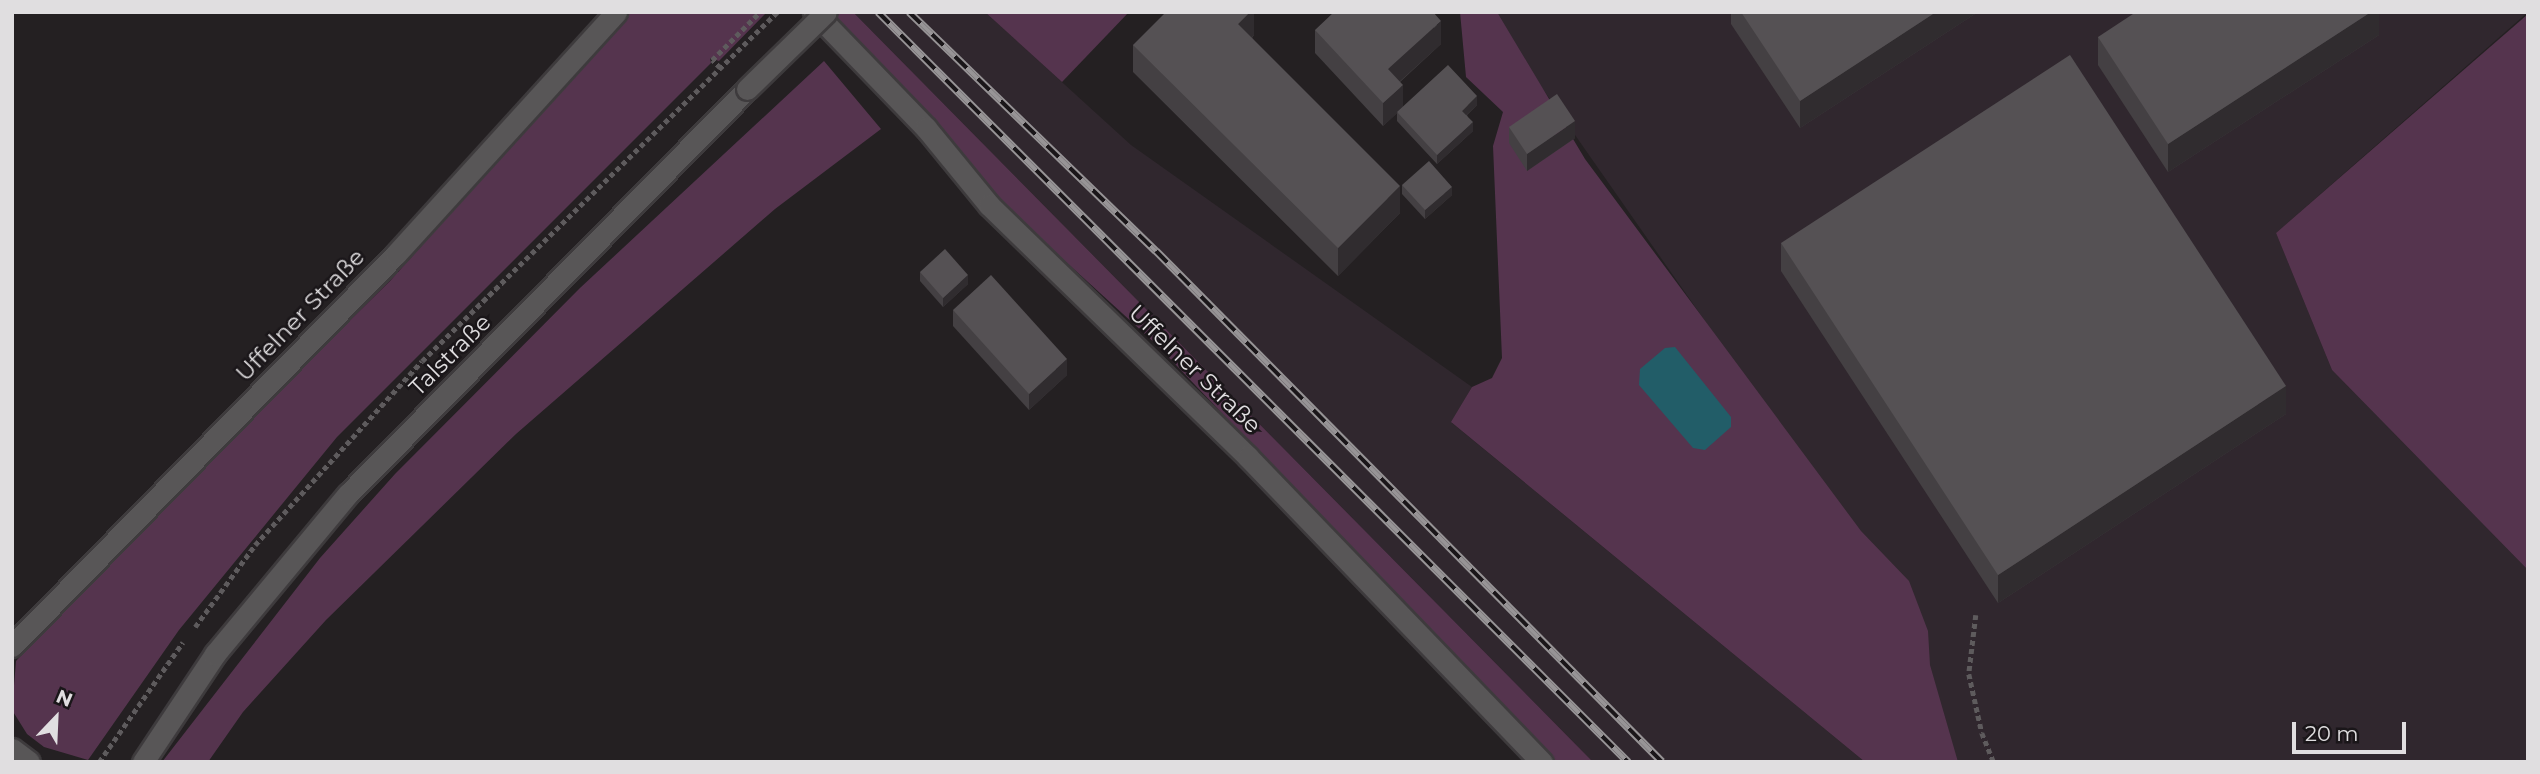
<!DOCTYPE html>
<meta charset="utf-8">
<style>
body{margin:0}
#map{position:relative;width:2540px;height:774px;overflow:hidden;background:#242022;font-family:Montserrat,sans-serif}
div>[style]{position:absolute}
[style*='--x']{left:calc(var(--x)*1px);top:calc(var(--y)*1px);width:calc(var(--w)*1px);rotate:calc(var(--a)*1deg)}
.built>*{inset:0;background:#30272e}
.green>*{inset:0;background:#55344e}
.water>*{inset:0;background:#225d68}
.path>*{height:4.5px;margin-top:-2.25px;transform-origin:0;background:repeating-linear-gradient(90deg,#5e5b5d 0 5px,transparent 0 8.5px)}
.roads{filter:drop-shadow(2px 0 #3e3b3d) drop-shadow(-2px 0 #3e3b3d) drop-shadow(0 2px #3e3b3d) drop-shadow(0 -2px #3e3b3d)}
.minor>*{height:21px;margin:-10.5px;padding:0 10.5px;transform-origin:10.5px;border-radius:10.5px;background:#585657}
.rail>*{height:8px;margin-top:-4px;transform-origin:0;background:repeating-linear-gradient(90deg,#1a1619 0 16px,#979496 0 32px);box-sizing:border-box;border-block:2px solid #979496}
.bridges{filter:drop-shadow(2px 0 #3e3b3d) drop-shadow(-2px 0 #3e3b3d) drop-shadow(0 2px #3e3b3d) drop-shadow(0 -2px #3e3b3d)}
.minor-bridge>*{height:21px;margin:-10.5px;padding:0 10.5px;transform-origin:10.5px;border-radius:10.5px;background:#585657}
.wall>*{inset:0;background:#444043}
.shaded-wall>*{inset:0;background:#302c2f}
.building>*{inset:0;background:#555154}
span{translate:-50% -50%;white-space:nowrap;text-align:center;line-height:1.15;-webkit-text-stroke:5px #1a1619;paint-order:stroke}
.street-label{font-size:23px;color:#e0dee0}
.frame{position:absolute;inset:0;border:14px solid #e0dee0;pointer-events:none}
.north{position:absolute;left:21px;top:683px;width:70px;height:70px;-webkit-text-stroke:5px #1a1619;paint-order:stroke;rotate:23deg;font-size:19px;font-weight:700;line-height:28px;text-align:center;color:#e0dee0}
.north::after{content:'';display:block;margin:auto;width:24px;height:32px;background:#e0dee0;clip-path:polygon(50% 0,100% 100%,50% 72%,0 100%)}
.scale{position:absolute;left:2292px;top:722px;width:114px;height:32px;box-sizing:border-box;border:4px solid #e0dee0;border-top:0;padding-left:9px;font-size:21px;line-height:24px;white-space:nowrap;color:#e0dee0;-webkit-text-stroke:5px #1a1619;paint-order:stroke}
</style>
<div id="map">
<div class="built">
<i style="clip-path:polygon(853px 12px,985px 12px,1131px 145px,1472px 387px,1452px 423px,1865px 762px,1593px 762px)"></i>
<i style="clip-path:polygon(1489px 12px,2528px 12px,2276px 233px,2332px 370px,2528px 570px,2528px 762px,1959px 762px,1916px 717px,1812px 474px)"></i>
</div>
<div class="green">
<i style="clip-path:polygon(631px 12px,767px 12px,719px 61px,710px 58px,711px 63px,337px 437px,179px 630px,88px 760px,44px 747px,27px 734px,12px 710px,16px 661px,115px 552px,390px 281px)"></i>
<i style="clip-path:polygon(827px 12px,853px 12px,1593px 762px,1553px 762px,1157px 345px,1009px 210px,875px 57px)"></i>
<i style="clip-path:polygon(985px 12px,1129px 12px,1062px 82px)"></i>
<i style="clip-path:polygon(1460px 12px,1497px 12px,1585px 159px,1861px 531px,1909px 581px,1928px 631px,1930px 665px,1958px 762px,1865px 762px,1451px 422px,1472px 387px,1492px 378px,1502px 358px,1493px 146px,1503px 112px,1466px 77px)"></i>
<i style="clip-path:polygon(2528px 14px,2528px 570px,2332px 370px,2276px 233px)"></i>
<i style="clip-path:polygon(824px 61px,881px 129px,775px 209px,516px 434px,326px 620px,243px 712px,208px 762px,162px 762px,320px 558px,395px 474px,580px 288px)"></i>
</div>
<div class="water">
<i style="clip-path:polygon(1675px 347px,1731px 417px,1731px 427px,1705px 450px,1693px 448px,1639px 385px,1640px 369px,1665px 348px)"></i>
</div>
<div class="path">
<i style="--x:720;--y:68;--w:11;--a:-135"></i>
<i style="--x:712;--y:60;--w:68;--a:-45"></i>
<i style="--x:1976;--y:615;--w:59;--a:96.8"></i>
<i style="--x:1969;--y:674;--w:60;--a:77.6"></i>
<i style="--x:1982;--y:733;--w:31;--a:68"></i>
<i style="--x:195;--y:627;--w:102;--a:-53.8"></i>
<i style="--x:255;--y:545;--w:248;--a:-47.8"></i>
<i style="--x:422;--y:361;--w:498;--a:-44.5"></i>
<i style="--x:99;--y:762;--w:146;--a:-55"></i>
</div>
<div class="roads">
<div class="minor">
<i style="--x:814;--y:12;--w:161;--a:46"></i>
<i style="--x:926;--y:128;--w:99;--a:50.7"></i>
<i style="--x:989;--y:205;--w:361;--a:44.2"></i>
<i style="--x:1248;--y:457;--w:424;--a:46.1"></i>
<i style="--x:12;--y:646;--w:549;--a:-45.59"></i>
<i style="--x:396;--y:254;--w:327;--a:-47.7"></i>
<i style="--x:12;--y:749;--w:21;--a:37"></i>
<i style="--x:143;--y:762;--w:130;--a:-56.3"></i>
<i style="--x:215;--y:654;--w:208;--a:-50.3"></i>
<i style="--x:348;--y:494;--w:569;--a:-45.43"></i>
</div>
</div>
<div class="rail">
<i style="--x:878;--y:12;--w:1061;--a:45"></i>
<i style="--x:909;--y:12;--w:344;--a:44.1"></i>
<i style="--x:1156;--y:251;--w:719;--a:45.28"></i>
</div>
<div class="bridges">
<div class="minor-bridge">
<i style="--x:747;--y:89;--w:110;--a:-44.3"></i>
</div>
</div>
<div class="wall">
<i style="clip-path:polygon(1254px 12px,1254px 35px,1252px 38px,1400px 213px,1338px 276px,1133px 72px,1133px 45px)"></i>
<i style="clip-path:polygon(1434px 12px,1441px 44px,1400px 82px,1403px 107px,1477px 105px,1467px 115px,1473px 131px,1437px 164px,1397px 121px,1397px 113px,1383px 126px,1315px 53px,1315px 30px)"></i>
<i style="clip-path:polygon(1731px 12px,1978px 12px,1800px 128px,1731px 24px)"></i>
<i style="clip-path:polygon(2379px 12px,2379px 35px,2168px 172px,2098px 65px,2098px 37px)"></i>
<i style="clip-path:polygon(1509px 127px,1575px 138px,1527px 171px,1509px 143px)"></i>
<i style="clip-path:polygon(1402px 185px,1452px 195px,1425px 219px,1402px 194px)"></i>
<i style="clip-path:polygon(1781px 243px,2286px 414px,1998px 603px,1781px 271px)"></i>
<i style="clip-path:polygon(920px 272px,968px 284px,943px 307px,920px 281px)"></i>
<i style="clip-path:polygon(953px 310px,1067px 375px,1029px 410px,953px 326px)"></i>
</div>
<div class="shaded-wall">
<i style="clip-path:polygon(1250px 12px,1254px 12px,1254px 35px,1238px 52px,1238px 24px)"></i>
<i style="clip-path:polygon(1430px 12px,1434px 12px,1434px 28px,1441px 21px,1441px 44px,1388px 92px,1388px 69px)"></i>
<i style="clip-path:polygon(1936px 12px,1978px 12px,1800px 128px,1800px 101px)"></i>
<i style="clip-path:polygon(2371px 12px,2379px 12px,2379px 35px,2168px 172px,2168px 144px)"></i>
<i style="clip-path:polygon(1403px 85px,1403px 108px,1383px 126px,1383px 103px)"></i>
<i style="clip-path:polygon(1477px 96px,1477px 105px,1462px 119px,1462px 111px)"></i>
<i style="clip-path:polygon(1575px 121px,1575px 138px,1527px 171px,1527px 154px)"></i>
<i style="clip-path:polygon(1473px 122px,1473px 131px,1437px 164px,1437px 155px)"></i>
<i style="clip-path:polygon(1400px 186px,1400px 213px,1338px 276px,1338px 248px)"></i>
<i style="clip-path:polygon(1452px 187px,1452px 195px,1425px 219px,1425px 210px)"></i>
<i style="clip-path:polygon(968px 275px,968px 284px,943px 307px,943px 298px)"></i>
<i style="clip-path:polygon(1067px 359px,1067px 375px,1029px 410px,1029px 394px)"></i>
<i style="clip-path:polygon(2286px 386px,2286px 414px,1998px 603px,1998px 575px)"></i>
</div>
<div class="building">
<i style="clip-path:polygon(1166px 12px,1250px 12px,1238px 24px,1400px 186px,1338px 248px,1133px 45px)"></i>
<i style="clip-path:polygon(1334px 12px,1433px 12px,1441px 21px,1388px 69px,1403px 85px,1383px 103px,1315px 30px)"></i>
<i style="clip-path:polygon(1741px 12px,1936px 12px,1800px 101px)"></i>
<i style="clip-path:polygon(2136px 12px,2371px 12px,2168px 144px,2098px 37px)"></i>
<i style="clip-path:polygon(2070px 55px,2286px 386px,1998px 575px,1781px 243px)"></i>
<i style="clip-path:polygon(1448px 65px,1477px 96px,1462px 111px,1473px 122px,1437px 155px,1397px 112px)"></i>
<i style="clip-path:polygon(1557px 94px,1575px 121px,1527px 154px,1509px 127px)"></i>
<i style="clip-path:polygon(1429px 161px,1452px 187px,1425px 210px,1402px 185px)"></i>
<i style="clip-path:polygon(945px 249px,968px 275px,943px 298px,920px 272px)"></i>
<i style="clip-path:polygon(991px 275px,1067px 359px,1029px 394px,953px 310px)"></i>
</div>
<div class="street-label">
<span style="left:300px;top:315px;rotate:-46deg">Uffelner Straße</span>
<span style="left:450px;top:355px;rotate:-45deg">Talstraße</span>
<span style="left:1195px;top:369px;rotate:44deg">Uffelner Straße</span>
</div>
<div class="frame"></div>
<div class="north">N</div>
<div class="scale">20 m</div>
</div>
